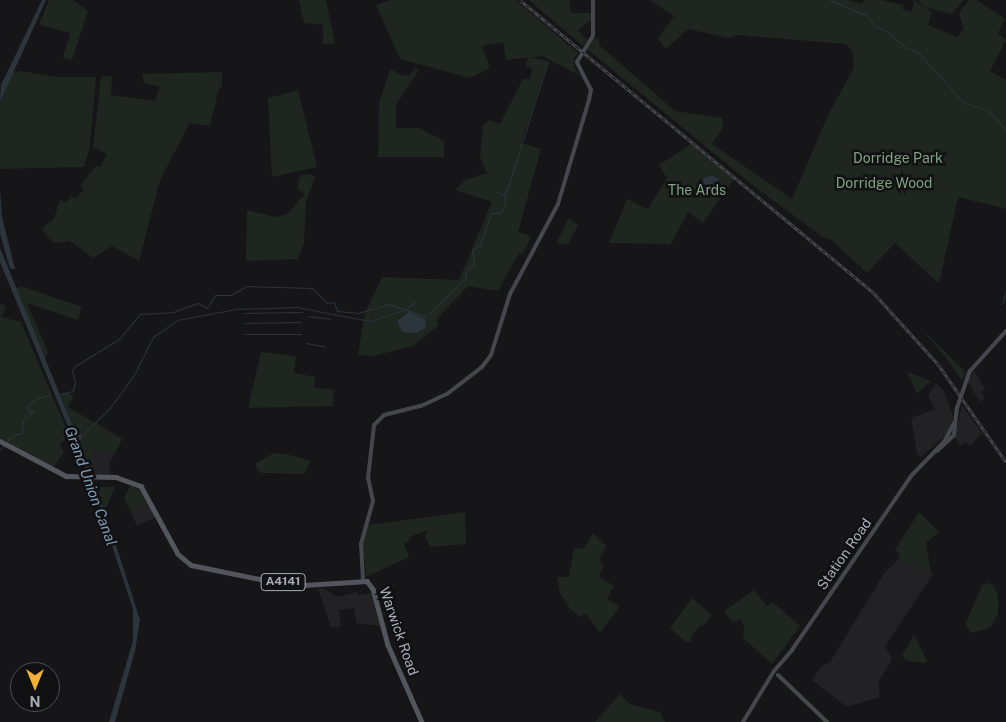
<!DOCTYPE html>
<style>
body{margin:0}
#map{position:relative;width:1006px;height:722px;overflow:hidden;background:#161618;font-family:"Public Sans",sans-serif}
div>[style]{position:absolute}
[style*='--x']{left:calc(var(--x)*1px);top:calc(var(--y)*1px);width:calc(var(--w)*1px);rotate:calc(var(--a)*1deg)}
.built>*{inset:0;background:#222225}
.green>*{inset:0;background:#1e261f}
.water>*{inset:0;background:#2c353c}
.round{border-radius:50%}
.stream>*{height:1px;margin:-0.5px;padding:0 0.5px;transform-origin:0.5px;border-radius:0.5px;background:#2c353c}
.secondary>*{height:4px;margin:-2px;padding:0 2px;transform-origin:2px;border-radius:2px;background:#45474d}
.primary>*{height:4.5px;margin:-2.25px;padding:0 2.25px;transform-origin:2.25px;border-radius:2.25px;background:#53555c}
.rail>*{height:3px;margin-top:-1.5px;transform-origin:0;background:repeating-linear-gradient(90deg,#111113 0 4px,#4a4c52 0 8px);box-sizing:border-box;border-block:1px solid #4a4c52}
span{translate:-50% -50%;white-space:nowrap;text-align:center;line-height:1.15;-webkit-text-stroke:5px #111113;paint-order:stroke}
.shield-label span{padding:1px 4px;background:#111113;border:1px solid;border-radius:4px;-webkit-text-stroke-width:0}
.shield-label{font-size:12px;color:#a8adb8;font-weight:700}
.park-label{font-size:14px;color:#7fa381}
.street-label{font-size:14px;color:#a8adb8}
.water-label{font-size:15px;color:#7f9bb3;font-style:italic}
.north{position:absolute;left:10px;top:662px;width:50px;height:50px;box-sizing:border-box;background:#111113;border:1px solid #4d4f55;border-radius:50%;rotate:180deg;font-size:14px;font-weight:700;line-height:20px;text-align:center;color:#a8adb8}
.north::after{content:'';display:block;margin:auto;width:18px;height:22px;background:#f2b134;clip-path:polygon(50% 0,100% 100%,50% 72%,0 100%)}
</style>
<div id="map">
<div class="built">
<i style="clip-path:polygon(974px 371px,985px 388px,981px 392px,985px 398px,980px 402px,967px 381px)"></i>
<i style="clip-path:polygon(936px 383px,944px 391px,954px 419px,947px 434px,921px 457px,917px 454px,911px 418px,935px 409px,928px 395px)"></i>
<i style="clip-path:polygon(962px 405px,982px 433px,970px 446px,966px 442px,960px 446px,955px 438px)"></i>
<i style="clip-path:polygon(95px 422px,122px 439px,109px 464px,111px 475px,91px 475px,79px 443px)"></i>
<i style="clip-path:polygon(149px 503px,156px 517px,137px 526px,131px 512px)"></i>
<i style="clip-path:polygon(899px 559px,933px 574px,885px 646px,892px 659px,878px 683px,880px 697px,847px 707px,812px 680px,821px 667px,830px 662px,885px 572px)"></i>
<i style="clip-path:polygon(318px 588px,322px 588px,338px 597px,357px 592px,359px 595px,371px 593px,380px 626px,356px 623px,354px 608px,339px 610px,341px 627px,331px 627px)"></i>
</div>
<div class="green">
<i style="clip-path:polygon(49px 0,73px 0,88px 11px,72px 60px,63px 58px,70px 33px,39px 25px)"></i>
<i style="clip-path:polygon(299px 0,326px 0,335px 44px,323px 44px,323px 25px,304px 23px)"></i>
<i style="clip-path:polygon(390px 0,515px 0,578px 53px,574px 58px,574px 67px,579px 75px,542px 56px,506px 60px,503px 42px,482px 46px,490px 68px,470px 78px,400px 59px,376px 5px)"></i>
<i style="clip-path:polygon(529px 0,569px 0,571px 13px,591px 13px,592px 19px,578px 30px,587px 40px,583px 46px)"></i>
<i style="clip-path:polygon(650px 0,848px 0,861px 4px,865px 0,880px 0,903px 5px,903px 10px,912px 12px,914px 0,932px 12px,928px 25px,957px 37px,964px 29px,959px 14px,962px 9px,969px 0,977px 0,1005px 19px,998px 33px,1006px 40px,990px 71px,1006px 80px,1006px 209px,958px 197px,939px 284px,895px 243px,867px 273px,830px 239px,824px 238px,750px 183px,586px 48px,594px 38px,599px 39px,599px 45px,675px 111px,722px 118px,723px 127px,712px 144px,792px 199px,829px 113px,854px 68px,853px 52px,845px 44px,737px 35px,729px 38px,688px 29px,666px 49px,658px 39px,674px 16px)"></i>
<i style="clip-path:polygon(918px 0,964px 0,951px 14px,925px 7px)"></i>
<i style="clip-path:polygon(529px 57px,548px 61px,521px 143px,541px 149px,518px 232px,531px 236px,523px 254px,519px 253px,498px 291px,468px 286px,436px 320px,439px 325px,413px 346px,373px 356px,358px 355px,365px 313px,382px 277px,459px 280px,492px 202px,455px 190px,465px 180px,487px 173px,480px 157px,483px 125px,490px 120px,500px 124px,523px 79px,530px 79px,532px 68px,525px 66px)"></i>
<i style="clip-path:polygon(415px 68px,419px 70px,396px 105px,396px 128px,419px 128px,444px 141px,444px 157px,378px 157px,379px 104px,390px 69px,404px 76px,410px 75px)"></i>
<i style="clip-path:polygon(21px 71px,56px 77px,96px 77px,90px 146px,84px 167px,0 169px,0 103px,12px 72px)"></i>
<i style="clip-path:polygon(222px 72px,222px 87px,219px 88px,210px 126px,190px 123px,160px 180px,139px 261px,112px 246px,93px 258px,70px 241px,55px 243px,50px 240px,42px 229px,54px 218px,60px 200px,66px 203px,71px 196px,76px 199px,84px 189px,80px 186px,96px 166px,100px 167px,107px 154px,93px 147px,101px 77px,112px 76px,111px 95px,155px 101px,160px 87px,144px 83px,142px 74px)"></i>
<i style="clip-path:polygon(298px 90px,317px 167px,272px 177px,268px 98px)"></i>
<i style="clip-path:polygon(691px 144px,734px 179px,703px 223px,688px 212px,671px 244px,609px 243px,627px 199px,648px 209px,667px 178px,659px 165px)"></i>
<i style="clip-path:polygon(309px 174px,315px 177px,306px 202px,304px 243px,298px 259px,246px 261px,247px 210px,275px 217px,287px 214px,305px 194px,297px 189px,300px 176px)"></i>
<i style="clip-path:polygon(569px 218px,578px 225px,568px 245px,556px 243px)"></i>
<i style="clip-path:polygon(21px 286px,82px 307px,78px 320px,27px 303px,48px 352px,44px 358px,15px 289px)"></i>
<i style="clip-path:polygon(0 304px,6px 305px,2px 317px,21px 322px,65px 426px,68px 435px,60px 445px,64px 452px,53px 468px,0 438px)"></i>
<i style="clip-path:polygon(920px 327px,966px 373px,962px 380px,946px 358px)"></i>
<i style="clip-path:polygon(261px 352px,296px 356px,294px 373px,315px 377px,314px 387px,334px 390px,333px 406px,248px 408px)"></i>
<i style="clip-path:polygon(907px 372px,910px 373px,931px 381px,917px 394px)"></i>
<i style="clip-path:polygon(67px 392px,74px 396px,68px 407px,122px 439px,115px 453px,94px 450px,94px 459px,86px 460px,79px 443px,83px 435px,76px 435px,60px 394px)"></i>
<i style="clip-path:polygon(274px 453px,286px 454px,311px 461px,304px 474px,261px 473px,256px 468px,256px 463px)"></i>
<i style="clip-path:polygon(131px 485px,145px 495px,149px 503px,131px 512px,124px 498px)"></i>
<i style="clip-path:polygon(96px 487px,115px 487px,105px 511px,101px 498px)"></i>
<i style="clip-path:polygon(465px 512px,466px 544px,430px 547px,425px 536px,428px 530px,409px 537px,410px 541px,404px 544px,409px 557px,366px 577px,363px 544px,368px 525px)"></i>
<i style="clip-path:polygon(919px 512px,939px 532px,926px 543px,931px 573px,899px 559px,900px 554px,895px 550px)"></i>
<i style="clip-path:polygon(593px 533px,606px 546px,599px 561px,604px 565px,599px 576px,614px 586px,607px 599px,620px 606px,600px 633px,586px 614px,580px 617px,570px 609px,560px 593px,557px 577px,569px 577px,574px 548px,583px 549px)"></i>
<i style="clip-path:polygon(987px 583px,992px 584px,998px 594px,998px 614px,990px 628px,971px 633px,965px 624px,982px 586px)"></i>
<i style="clip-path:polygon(754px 590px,767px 606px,773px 602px,800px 626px,772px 664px,743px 638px,744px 625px,740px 619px,733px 623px,724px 611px)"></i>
<i style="clip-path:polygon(692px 598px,712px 615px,703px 626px,700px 625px,691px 636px,691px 642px,687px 643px,670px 628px)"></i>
<i style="clip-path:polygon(914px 635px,927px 661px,926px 663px,907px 661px,902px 656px)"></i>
<i style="clip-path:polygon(620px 694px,630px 704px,660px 712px,665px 722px,595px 722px)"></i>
</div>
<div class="water">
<i style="clip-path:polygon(42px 0,46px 0,0 102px,1px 85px)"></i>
<i class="round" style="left:701px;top:176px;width:20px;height:20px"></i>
<i style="clip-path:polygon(0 189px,2px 217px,15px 269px,11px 269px,8px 262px,0 233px)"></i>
<i style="clip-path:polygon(0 248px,76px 434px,83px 435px,79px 443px,105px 511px,140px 620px,135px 651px,115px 722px,109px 722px,133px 641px,133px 609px,91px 482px,0 262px)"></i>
<i style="clip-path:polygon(409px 312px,425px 319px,426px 327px,417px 333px,402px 332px,397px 321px)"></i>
</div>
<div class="stream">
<i style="--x:830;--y:0;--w:39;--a:23"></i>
<i style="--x:866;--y:15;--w:16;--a:50"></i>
<i style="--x:876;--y:27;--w:12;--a:20"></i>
<i style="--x:887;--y:31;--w:25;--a:42"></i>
<i style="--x:906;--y:48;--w:13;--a:18"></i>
<i style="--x:918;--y:52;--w:69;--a:48"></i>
<i style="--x:964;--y:103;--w:25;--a:16"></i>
<i style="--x:988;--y:110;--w:27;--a:48"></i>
<i style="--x:496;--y:191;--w:9;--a:27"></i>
<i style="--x:504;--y:195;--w:9;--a:-63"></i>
<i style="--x:508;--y:187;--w:132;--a:-72.4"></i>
<i style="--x:1002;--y:304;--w:15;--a:-74"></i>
<i style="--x:408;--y:307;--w:9;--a:-32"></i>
<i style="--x:245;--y:313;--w:57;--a:-1"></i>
<i style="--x:307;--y:316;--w:23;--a:7"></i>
<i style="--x:245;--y:323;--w:56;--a:-1"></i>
<i style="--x:245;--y:334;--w:56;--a:0"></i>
<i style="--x:306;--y:343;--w:20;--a:11"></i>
<i style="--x:61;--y:394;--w:12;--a:-14"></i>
<i style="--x:73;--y:391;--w:8;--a:-76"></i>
<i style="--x:75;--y:383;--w:12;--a:-104"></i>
<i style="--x:72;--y:371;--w:6;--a:-59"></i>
<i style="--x:75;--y:366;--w:52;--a:-31.5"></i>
<i style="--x:119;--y:339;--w:33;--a:-50"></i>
<i style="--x:140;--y:314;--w:33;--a:-3"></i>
<i style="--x:173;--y:312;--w:27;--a:-20"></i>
<i style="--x:198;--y:303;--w:10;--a:29"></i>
<i style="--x:207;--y:308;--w:15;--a:-58"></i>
<i style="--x:215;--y:295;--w:16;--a:0"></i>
<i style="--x:231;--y:295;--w:17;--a:-31"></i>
<i style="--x:246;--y:286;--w:66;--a:1.7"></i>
<i style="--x:312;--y:288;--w:21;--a:45"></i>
<i style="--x:327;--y:303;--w:7;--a:-8"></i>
<i style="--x:334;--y:302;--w:9;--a:72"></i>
<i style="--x:337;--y:311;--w:21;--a:5"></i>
<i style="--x:358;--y:313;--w:32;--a:-16"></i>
<i style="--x:389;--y:304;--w:37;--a:19"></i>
<i style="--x:424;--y:316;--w:5;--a:-22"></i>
<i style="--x:429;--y:314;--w:52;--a:-44.2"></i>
<i style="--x:466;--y:278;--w:6;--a:-99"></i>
<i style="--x:465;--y:272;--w:13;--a:-45"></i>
<i style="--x:474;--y:263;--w:13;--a:-99"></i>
<i style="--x:472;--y:250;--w:9;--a:-32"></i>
<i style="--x:480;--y:245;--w:34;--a:-71"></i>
<i style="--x:491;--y:213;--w:9;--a:0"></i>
<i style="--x:500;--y:213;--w:10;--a:-61"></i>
<i style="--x:505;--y:204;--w:9;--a:-96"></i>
<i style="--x:82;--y:435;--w:39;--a:-44"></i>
<i style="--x:110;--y:408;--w:41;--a:-54"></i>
<i style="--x:134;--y:375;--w:42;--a:-63.4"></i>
<i style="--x:153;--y:337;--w:29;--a:-35"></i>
<i style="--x:177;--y:320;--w:60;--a:-10.6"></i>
<i style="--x:236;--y:309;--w:60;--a:-1.9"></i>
<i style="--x:296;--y:307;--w:75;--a:10.7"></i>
<i style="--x:370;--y:321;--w:40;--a:-18"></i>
<i style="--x:0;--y:450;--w:20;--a:-49"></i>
<i style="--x:13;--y:435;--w:9;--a:-13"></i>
<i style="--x:22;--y:433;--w:13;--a:-86"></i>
<i style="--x:23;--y:420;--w:13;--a:-42"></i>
<i style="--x:33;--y:411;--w:5;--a:180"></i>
<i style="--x:28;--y:411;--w:5;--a:-101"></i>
<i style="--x:27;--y:406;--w:13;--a:-39"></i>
<i style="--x:37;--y:398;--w:13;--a:-13"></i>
</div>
<div class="secondary">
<i style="--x:937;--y:451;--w:23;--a:-43"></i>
<i style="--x:954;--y:435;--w:27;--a:-84"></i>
<i style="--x:957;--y:408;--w:39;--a:-71"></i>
<i style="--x:970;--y:371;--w:54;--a:-48"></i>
<i style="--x:363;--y:580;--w:36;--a:-93"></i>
<i style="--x:361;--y:544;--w:45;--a:-74.4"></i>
<i style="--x:373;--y:501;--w:24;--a:-102"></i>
<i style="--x:368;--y:478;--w:53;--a:-83.5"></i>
<i style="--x:374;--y:425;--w:14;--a:-45"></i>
<i style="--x:384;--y:415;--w:38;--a:-14"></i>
<i style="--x:421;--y:406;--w:29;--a:-25"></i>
<i style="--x:447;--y:394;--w:44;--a:-37.6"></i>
<i style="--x:482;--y:367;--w:15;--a:-53"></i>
<i style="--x:491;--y:355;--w:64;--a:-72.7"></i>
<i style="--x:510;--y:294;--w:102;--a:-61.9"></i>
<i style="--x:558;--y:204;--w:109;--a:-73.4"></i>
<i style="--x:589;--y:100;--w:10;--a:-79"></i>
<i style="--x:591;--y:90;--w:31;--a:-117"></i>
<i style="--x:577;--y:62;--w:31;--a:-59"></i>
<i style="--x:593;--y:35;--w:35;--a:-90"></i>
<i style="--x:778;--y:675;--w:68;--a:43.8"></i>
<i style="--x:743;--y:722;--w:60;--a:-58.7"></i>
<i style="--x:774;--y:671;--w:28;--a:-49"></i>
<i style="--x:792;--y:650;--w:211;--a:-55.6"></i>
<i style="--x:911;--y:476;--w:47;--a:-45.9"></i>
<i style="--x:944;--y:442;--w:21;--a:-62"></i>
</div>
<div class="primary">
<i style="--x:0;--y:441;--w:75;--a:27.9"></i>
<i style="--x:66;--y:476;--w:50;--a:1.1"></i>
<i style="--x:116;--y:477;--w:27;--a:20"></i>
<i style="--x:141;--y:486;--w:77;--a:61.4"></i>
<i style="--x:178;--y:554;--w:17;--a:40"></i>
<i style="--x:191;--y:565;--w:76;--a:11.5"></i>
<i style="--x:265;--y:580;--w:39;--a:7"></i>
<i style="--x:304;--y:585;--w:63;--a:-3.6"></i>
<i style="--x:367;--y:581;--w:10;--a:53"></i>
<i style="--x:373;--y:589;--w:58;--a:75"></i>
<i style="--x:388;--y:645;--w:84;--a:66.2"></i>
</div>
<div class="rail">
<i style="--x:520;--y:0;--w:457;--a:39.6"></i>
<i style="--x:872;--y:291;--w:98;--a:47.9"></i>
<i style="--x:938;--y:364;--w:119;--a:55.2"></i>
</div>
<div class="shield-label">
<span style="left:283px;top:582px">A4141</span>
</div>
<div class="park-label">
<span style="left:898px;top:158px">Dorridge Park</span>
<span style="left:884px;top:183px">Dorridge Wood</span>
<span style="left:697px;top:190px">The Ards</span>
</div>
<div class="street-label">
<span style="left:844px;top:554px;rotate:-55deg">Station Road</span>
<span style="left:399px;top:631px;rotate:71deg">Warwick Road</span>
</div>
<div class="water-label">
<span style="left:91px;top:486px;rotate:70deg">Grand Union Canal</span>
</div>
<div class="north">N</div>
</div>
